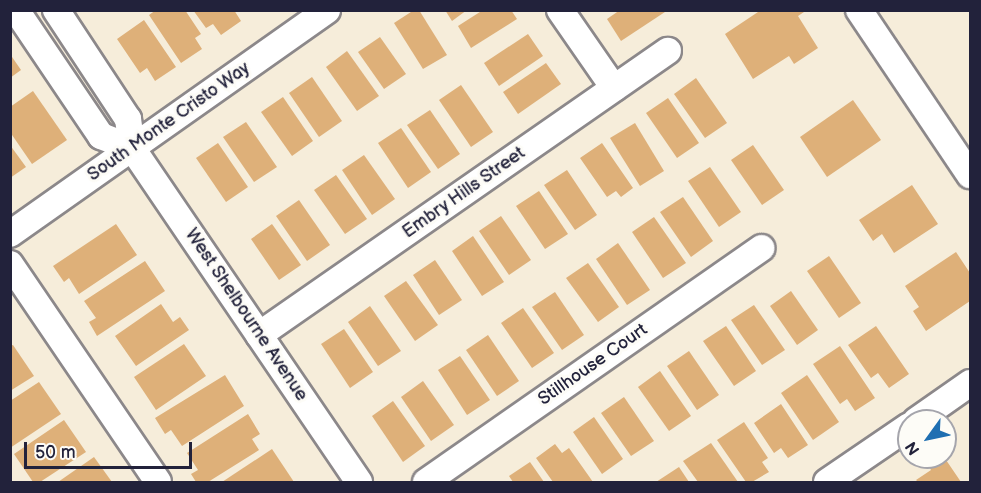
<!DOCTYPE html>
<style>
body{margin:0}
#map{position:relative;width:981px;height:493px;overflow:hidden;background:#f6edda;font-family:"Balsamiq Sans",sans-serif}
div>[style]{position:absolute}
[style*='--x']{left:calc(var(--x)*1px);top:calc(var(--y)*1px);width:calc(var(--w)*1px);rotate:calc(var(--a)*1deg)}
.building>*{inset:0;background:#deb079}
.roads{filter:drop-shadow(2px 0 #8c888a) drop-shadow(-2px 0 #8c888a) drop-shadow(0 2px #8c888a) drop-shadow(0 -2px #8c888a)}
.street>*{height:26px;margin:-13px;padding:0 13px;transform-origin:13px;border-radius:13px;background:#fff}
span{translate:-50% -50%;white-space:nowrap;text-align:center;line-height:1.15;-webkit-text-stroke:6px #fdfcf7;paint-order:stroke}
.street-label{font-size:18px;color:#22223b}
.frame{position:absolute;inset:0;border:12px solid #22223b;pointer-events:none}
.north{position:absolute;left:897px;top:409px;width:60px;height:60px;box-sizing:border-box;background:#fdfcf7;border:2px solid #a5a5ac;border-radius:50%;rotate:237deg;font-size:16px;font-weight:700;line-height:24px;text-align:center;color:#22223b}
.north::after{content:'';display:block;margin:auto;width:21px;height:27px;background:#1f6fb2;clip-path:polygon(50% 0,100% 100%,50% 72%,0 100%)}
.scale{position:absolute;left:24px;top:442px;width:168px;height:27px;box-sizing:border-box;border:3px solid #22223b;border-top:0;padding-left:8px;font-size:18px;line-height:21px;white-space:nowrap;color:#22223b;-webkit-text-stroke:4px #fdfcf7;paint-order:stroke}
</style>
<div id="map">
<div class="building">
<i style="clip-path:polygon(156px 10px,185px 10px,201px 34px,195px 38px,202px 49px,181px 63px,149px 15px)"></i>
<i style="clip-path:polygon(193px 10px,234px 10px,241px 21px,221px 35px,213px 24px,206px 28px)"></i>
<i style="clip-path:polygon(414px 10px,419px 10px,447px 55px,423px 69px,394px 23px)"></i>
<i style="clip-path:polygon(445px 10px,467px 10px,452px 21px)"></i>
<i style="clip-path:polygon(483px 10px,511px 10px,517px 19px,471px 48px,458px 26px)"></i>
<i style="clip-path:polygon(620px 10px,668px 10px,621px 41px,607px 19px)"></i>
<i style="clip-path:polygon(761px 10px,807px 10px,798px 16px,818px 48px,794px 64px,789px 56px,753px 79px,725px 34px)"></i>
<i style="clip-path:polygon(144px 20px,176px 67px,155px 81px,147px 68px,140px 73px,117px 39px)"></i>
<i style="clip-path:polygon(528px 34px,543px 56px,499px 86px,484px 63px)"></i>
<i style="clip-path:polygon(380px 37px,406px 74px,384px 89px,358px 52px)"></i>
<i style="clip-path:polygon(347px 51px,379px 96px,357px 111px,326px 67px)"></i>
<i style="clip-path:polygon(10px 54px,21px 70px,10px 78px)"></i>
<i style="clip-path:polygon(546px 63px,561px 84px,518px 114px,503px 92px)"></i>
<i style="clip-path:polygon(312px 77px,342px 121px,319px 137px,289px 93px)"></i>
<i style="clip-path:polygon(696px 78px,727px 123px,705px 138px,674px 94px)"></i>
<i style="clip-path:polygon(461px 85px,493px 132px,471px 147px,439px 100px)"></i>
<i style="clip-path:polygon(33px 91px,67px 140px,32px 164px,10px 132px,10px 107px)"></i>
<i style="clip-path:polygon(283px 97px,313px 141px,292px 156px,261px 112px)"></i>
<i style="clip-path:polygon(668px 98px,699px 143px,677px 158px,646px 113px)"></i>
<i style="clip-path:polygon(853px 100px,881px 140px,827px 177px,800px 137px)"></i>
<i style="clip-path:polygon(430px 110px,460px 154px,438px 169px,407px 125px)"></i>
<i style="clip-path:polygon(246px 122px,277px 167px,254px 182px,223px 137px)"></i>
<i style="clip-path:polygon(635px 123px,664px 171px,640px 186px,610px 138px)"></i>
<i style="clip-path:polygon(401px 128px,431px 172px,408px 188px,378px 143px)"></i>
<i style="clip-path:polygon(218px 143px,248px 187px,226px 202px,196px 158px)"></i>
<i style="clip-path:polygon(602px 143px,633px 188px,621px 197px,616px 191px,607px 197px,580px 158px)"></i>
<i style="clip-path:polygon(10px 145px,26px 167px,10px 178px)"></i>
<i style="clip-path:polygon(753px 145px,784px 190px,762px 205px,731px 160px)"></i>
<i style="clip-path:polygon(364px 155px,395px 199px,372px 215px,342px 170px)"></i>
<i style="clip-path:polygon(710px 167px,741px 212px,719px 227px,688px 181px)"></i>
<i style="clip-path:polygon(567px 170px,597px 215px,575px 230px,544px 185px)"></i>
<i style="clip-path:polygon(336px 175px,367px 219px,345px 234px,314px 190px)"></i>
<i style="clip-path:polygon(912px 185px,938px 224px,894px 253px,882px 234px,873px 241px,859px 220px)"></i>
<i style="clip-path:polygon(539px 191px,568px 234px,545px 249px,516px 206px)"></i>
<i style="clip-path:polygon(683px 197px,713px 241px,691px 257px,660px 212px)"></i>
<i style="clip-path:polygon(299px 200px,330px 245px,307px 261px,276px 216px)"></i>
<i style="clip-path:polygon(501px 216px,531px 260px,509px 275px,479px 231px)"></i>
<i style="clip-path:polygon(654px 217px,686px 263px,663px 278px,632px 232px)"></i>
<i style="clip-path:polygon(116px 224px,137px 255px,79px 294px,69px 278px,64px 282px,53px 266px)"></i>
<i style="clip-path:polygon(272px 224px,301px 265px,279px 280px,251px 239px)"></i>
<i style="clip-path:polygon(473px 236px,504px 282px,482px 296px,452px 251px)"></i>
<i style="clip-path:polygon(618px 243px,650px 290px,627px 305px,596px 259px)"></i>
<i style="clip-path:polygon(956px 252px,970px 273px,970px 301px,926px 331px,913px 311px,919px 307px,905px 286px)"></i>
<i style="clip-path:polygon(829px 256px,861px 303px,839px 318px,807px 271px)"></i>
<i style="clip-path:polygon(435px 260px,462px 300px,439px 315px,413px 275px)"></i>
<i style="clip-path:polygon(145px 261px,165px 291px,97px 336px,89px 322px,96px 318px,84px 301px)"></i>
<i style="clip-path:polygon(588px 263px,619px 307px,598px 322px,566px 278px)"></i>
<i style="clip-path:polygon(406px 281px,438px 325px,415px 341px,384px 296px)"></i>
<i style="clip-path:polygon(791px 291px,818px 330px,797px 345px,770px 306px)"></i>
<i style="clip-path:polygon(555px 292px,584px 335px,562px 350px,532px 307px)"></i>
<i style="clip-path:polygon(161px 304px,173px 322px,180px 317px,189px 330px,136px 366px,115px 336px)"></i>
<i style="clip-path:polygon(754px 305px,785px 350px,762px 365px,731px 320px)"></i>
<i style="clip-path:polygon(370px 306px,401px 351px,378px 366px,348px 322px)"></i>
<i style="clip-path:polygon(523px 308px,554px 353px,532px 368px,501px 323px)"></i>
<i style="clip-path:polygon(726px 326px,756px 371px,734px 386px,703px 341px)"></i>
<i style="clip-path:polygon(876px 326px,909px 374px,889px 388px,878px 373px,871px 378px,848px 345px)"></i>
<i style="clip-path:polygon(344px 329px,373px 372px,350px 388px,321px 344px)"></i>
<i style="clip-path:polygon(488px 335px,519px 381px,497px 396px,466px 350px)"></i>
<i style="clip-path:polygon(184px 344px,206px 376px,156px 410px,134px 377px)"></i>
<i style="clip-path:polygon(13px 345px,34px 376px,10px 391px,10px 346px)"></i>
<i style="clip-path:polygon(840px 346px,875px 398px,855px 411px,847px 399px,840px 404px,813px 364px)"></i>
<i style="clip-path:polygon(689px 351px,719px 395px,697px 410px,667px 366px)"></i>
<i style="clip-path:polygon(460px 356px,490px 400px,467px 415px,438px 370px)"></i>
<i style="clip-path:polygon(660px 371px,691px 416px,669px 431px,638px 387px)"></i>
<i style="clip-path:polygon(225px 375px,244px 406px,182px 446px,171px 430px,165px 434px,155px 418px)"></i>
<i style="clip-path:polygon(807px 375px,839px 422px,813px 440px,781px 393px)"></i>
<i style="clip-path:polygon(423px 381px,454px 425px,431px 441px,401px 397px)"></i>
<i style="clip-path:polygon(39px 382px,61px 414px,10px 448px,10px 401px)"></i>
<i style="clip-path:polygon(624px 397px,654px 441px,631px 456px,601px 413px)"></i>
<i style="clip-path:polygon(393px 401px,425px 446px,403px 462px,372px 416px)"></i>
<i style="clip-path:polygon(781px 404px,808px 445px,788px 458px,781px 448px,774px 453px,754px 423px)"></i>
<i style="clip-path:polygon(248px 414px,260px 434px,252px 439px,259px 450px,208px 482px,196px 482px,191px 474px,198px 470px,187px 453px)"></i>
<i style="clip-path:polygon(594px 417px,623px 459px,602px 474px,573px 432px)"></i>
<i style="clip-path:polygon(64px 420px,86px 452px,40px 482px,33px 482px,14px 454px)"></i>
<i style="clip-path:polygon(744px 422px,768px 458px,762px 462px,769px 472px,752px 482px,746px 482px,717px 440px)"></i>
<i style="clip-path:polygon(711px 443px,738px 482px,698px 482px,683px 461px)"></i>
<i style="clip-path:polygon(555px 444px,562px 453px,569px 448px,593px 482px,553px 482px,536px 458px)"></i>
<i style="clip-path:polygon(272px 449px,294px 482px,222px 482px)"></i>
<i style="clip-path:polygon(94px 457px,112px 482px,58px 482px)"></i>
<i style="clip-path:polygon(936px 457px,944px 457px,961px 482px,918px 482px,916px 480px,931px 470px,927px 463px)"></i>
<i style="clip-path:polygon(530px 462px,544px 482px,513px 482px,509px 476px)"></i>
<i style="clip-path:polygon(679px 467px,689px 482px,656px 482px)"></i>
</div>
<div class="roads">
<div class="street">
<i style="--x:16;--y:10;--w:152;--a:56"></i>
<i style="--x:101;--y:136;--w:33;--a:21"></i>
<i style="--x:56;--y:10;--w:131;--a:56.6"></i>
<i style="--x:128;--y:119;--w:29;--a:82"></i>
<i style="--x:132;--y:148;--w:404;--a:55.8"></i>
<i style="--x:560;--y:10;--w:95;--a:55.3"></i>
<i style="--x:859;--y:10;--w:199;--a:56.1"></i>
<i style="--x:10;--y:234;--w:388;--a:-35.2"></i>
<i style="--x:10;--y:264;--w:263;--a:55.8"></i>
<i style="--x:259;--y:335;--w:498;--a:-34.8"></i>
<i style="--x:916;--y:421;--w:66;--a:-35.1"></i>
<i style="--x:426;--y:482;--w:409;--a:-34.9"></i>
<i style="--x:827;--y:482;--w:99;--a:-34.3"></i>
</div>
</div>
<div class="street-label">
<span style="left:169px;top:122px;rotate:-35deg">South Monte Cristo Way</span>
<span style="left:464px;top:193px;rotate:-35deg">Embry Hills Street</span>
<span style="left:246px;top:315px;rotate:56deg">West Shelbourne Avenue</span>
<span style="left:593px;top:365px;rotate:-35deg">Stillhouse Court</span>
</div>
<div class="frame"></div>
<div class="north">N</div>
<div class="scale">50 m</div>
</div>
